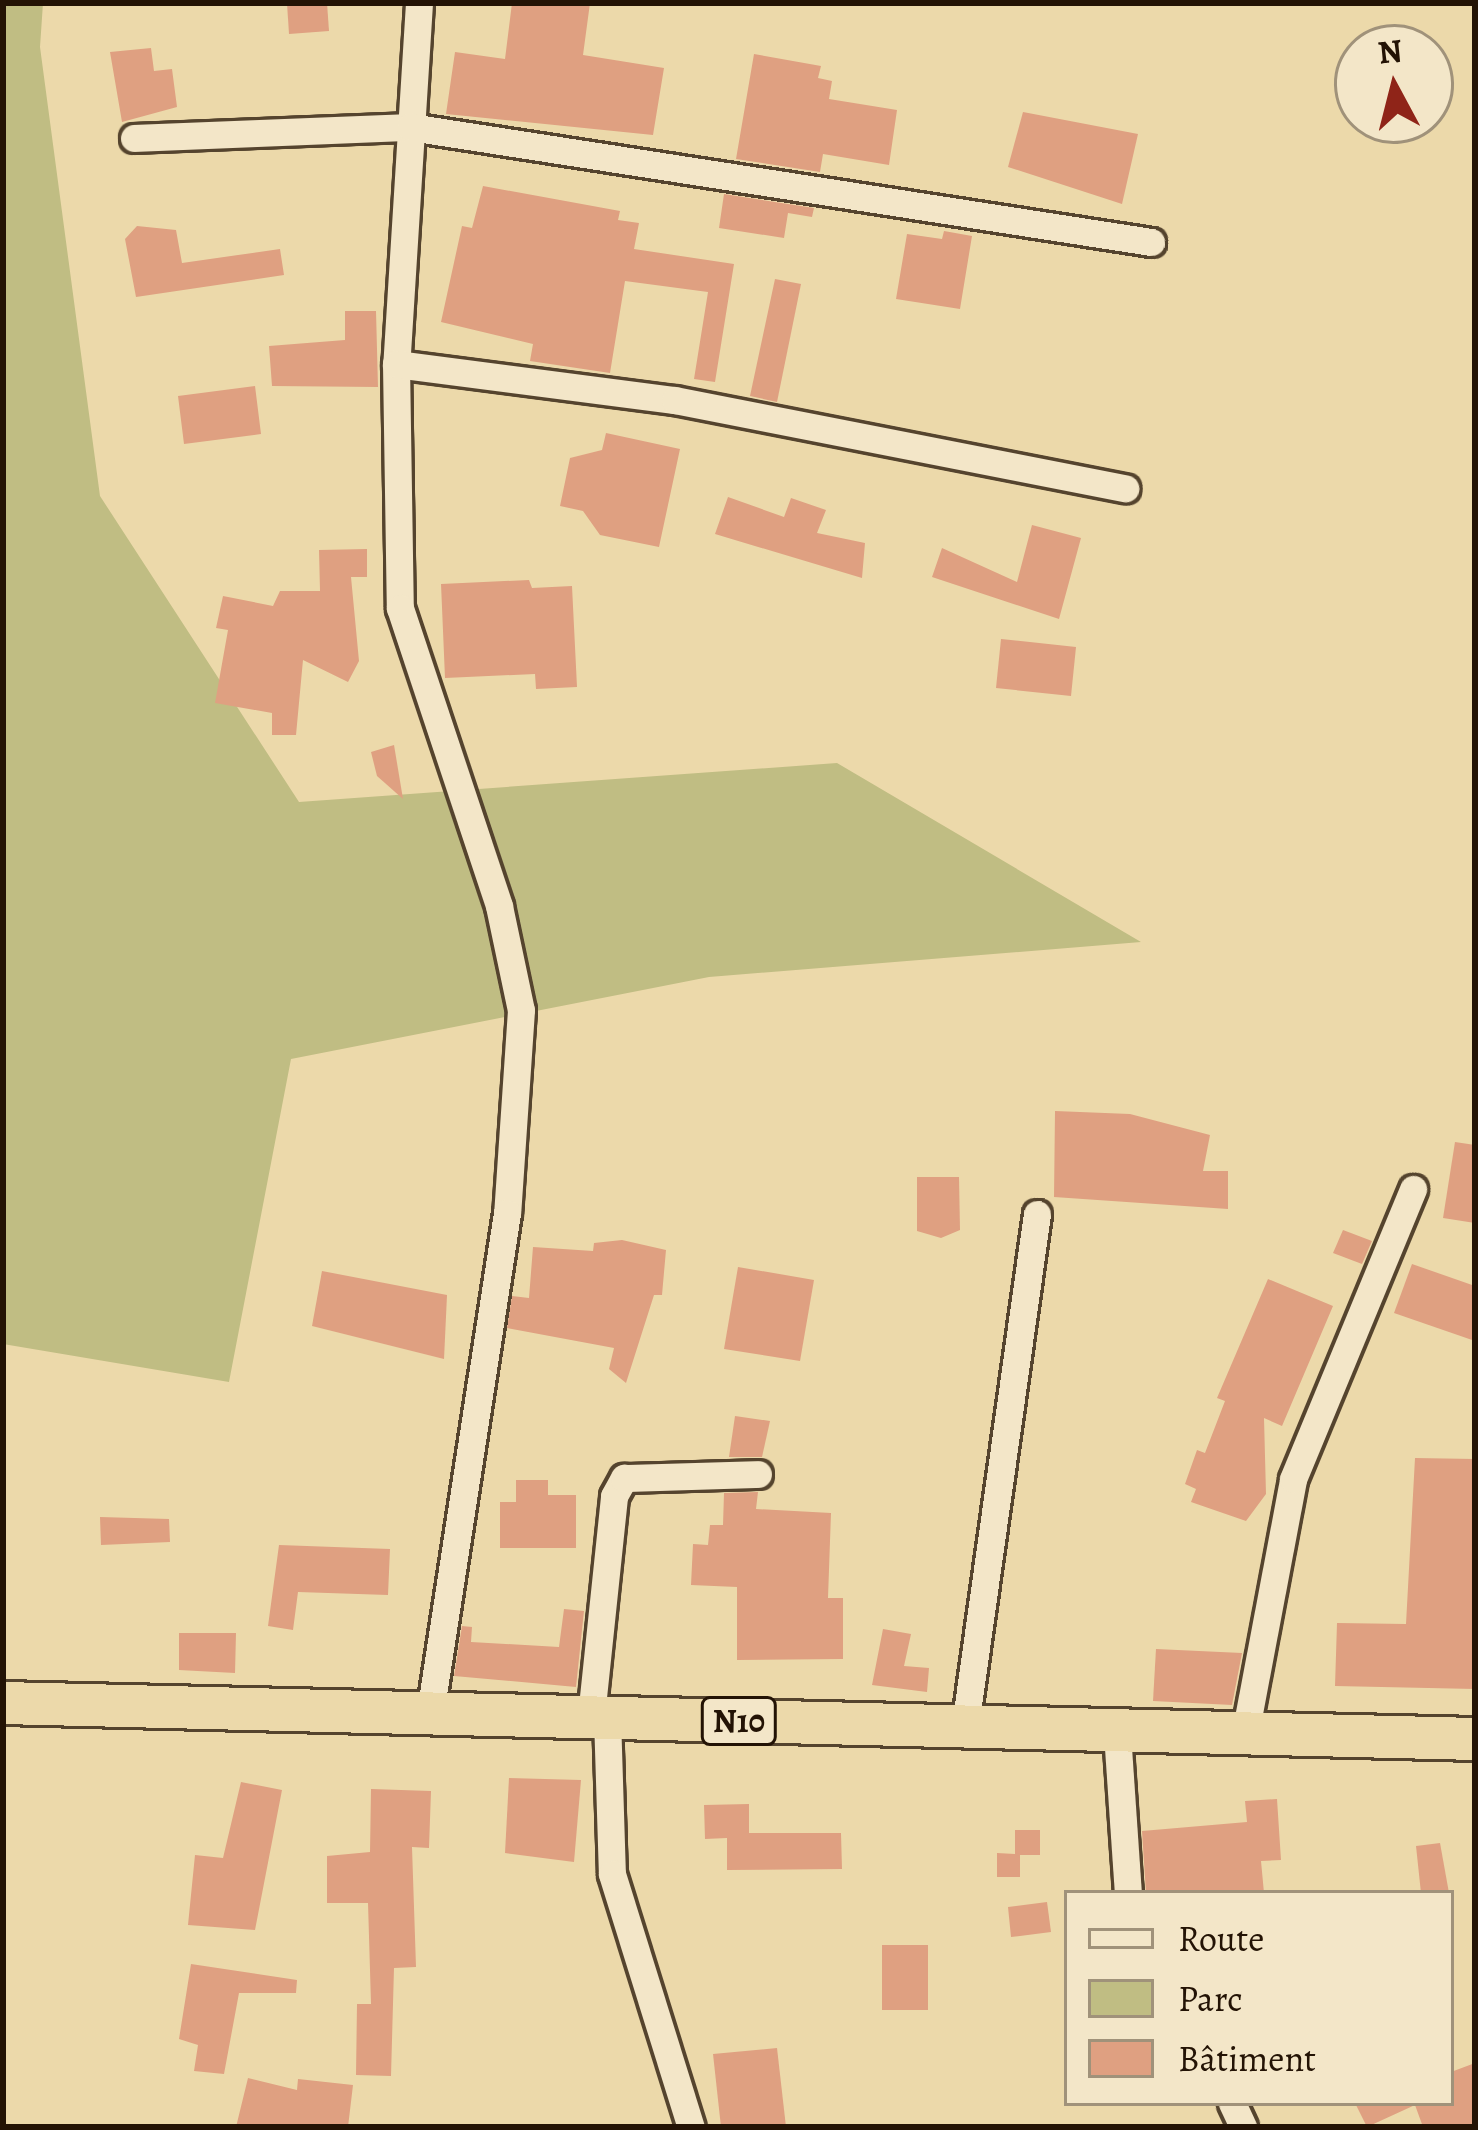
<!DOCTYPE html>
<meta charset="utf-8">
<style>
body{margin:0}
#map{position:relative;width:1478px;height:2130px;overflow:hidden;background:#ecd9aa;font-family:Alegreya,serif}
div>[style]{position:absolute}
[style*='--x']{left:calc(var(--x)*1px);top:calc(var(--y)*1px);width:calc(var(--w)*1px);rotate:calc(var(--a)*1deg)}
.green>*{inset:0;background:#c0bd83}
.building>*{inset:0;background:#dfa081}
.roads{filter:drop-shadow(3px 0 #55442e) drop-shadow(-3px 0 #55442e) drop-shadow(0 3px #55442e) drop-shadow(0 -3px #55442e)}
.minor>*{height:27px;margin:-13.5px;padding:0 13.5px;transform-origin:13.5px;border-radius:13.5px;background:#f3e6c8}
.highway>*{height:42px;margin:-21px;padding:0 21px;transform-origin:21px;border-radius:21px;background:#ecd9aa}
span{translate:-50% -50%;white-space:nowrap;text-align:center;line-height:1.15;-webkit-text-stroke:9px #f3e6c8;paint-order:stroke}
.shield-label span{padding:3px 9px;background:#f3e6c8;border:3px solid;border-radius:9px;-webkit-text-stroke-width:0}
.shield-label{font-size:33px;color:#231305;font-weight:700}
.frame{position:absolute;inset:0;border:6px solid #231305;pointer-events:none}
.legend{position:absolute;left:1064px;top:1890px;width:390px;height:216px;box-sizing:border-box;background:#f3e6c8;border:3px solid #a0927a;margin:0;padding:15px 21px;list-style:none;font-size:36px;color:#231305}
.legend li{display:flex;align-items:center;gap:24px;height:60px}
.legend b{width:60px;border:3px solid #a0927a}
.north{position:absolute;left:1334px;top:24px;width:120px;height:120px;box-sizing:border-box;background:#f3e6c8;border:3px solid #a0927a;border-radius:50%;rotate:353deg;font-size:33px;font-weight:700;line-height:48px;text-align:center;color:#231305}
.north::after{content:'';display:block;margin:auto;width:42px;height:54px;background:#8f2418;clip-path:polygon(50% 0,100% 100%,50% 72%,0 100%)}
</style>
<div id="map">
<div class="green">
<i style="clip-path:polygon(3px 3px,43px 3px,40px 47px,100px 496px,299px 802px,837px 763px,1141px 942px,709px 977px,291px 1059px,229px 1382px,3px 1344px)"></i>
</div>
<div class="building">
<i style="clip-path:polygon(287px 3px,327px 3px,329px 31px,289px 34px)"></i>
<i style="clip-path:polygon(512px 3px,590px 3px,583px 55px,664px 68px,653px 135px,446px 114px,455px 52px,505px 59px)"></i>
<i style="clip-path:polygon(151px 48px,154px 71px,172px 69px,177px 107px,122px 122px,110px 52px)"></i>
<i style="clip-path:polygon(754px 54px,821px 66px,818px 78px,832px 81px,829px 99px,897px 110px,889px 165px,823px 154px,820px 172px,736px 159px)"></i>
<i style="clip-path:polygon(1023px 112px,1138px 134px,1122px 204px,1008px 167px)"></i>
<i style="clip-path:polygon(483px 186px,620px 211px,618px 220px,639px 223px,634px 249px,734px 264px,715px 382px,694px 379px,708px 292px,625px 281px,610px 373px,530px 361px,533px 344px,441px 322px,462px 226px,472px 228px)"></i>
<i style="clip-path:polygon(724px 194px,814px 208px,812px 217px,788px 213px,784px 238px,719px 228px)"></i>
<i style="clip-path:polygon(137px 226px,176px 230px,182px 263px,280px 249px,284px 275px,136px 297px,125px 239px)"></i>
<i style="clip-path:polygon(944px 231px,972px 236px,960px 309px,896px 299px,907px 234px,942px 239px)"></i>
<i style="clip-path:polygon(775px 279px,801px 284px,777px 402px,750px 396px)"></i>
<i style="clip-path:polygon(345px 311px,376px 311px,378px 387px,272px 386px,269px 346px,345px 340px)"></i>
<i style="clip-path:polygon(255px 386px,261px 434px,184px 444px,178px 396px)"></i>
<i style="clip-path:polygon(606px 433px,680px 449px,659px 547px,600px 535px,583px 511px,560px 506px,570px 458px,602px 450px)"></i>
<i style="clip-path:polygon(728px 497px,784px 517px,791px 498px,826px 510px,817px 533px,865px 543px,862px 578px,715px 534px)"></i>
<i style="clip-path:polygon(1032px 525px,1081px 538px,1059px 619px,932px 577px,942px 548px,1017px 582px)"></i>
<i style="clip-path:polygon(367px 549px,367px 577px,351px 577px,359px 661px,348px 682px,303px 660px,296px 735px,272px 735px,272px 713px,215px 703px,228px 630px,216px 628px,223px 596px,273px 606px,280px 591px,320px 591px,319px 550px)"></i>
<i style="clip-path:polygon(529px 580px,532px 588px,572px 586px,577px 687px,536px 689px,535px 674px,445px 678px,441px 584px)"></i>
<i style="clip-path:polygon(1001px 639px,1076px 647px,1071px 696px,996px 688px)"></i>
<i style="clip-path:polygon(394px 745px,403px 799px,377px 776px,371px 752px)"></i>
<i style="clip-path:polygon(1055px 1111px,1130px 1114px,1210px 1135px,1203px 1171px,1228px 1171px,1228px 1209px,1054px 1197px)"></i>
<i style="clip-path:polygon(1455px 1142px,1475px 1145px,1475px 1223px,1443px 1218px)"></i>
<i style="clip-path:polygon(917px 1177px,959px 1177px,960px 1230px,941px 1238px,917px 1231px)"></i>
<i style="clip-path:polygon(1343px 1230px,1372px 1241px,1362px 1264px,1333px 1253px)"></i>
<i style="clip-path:polygon(622px 1240px,666px 1250px,662px 1295px,654px 1295px,626px 1383px,609px 1369px,614px 1348px,507px 1328px,512px 1296px,529px 1298px,533px 1247px,593px 1251px,594px 1243px)"></i>
<i style="clip-path:polygon(1412px 1264px,1475px 1286px,1475px 1341px,1394px 1313px)"></i>
<i style="clip-path:polygon(738px 1267px,814px 1280px,800px 1361px,724px 1349px)"></i>
<i style="clip-path:polygon(322px 1271px,447px 1295px,444px 1359px,312px 1326px)"></i>
<i style="clip-path:polygon(1268px 1279px,1333px 1306px,1282px 1426px,1264px 1418px,1266px 1494px,1246px 1521px,1191px 1502px,1196px 1489px,1185px 1484px,1197px 1450px,1205px 1453px,1225px 1401px,1217px 1398px)"></i>
<i style="clip-path:polygon(735px 1416px,770px 1421px,762px 1457px,729px 1457px)"></i>
<i style="clip-path:polygon(1415px 1458px,1475px 1459px,1475px 1689px,1335px 1686px,1337px 1623px,1406px 1624px)"></i>
<i style="clip-path:polygon(516px 1480px,548px 1480px,548px 1495px,576px 1495px,576px 1548px,500px 1548px,500px 1502px,516px 1502px)"></i>
<i style="clip-path:polygon(758px 1492px,756px 1509px,831px 1513px,828px 1598px,843px 1598px,843px 1659px,737px 1660px,737px 1587px,691px 1585px,693px 1544px,708px 1545px,710px 1525px,723px 1525px,724px 1493px)"></i>
<i style="clip-path:polygon(100px 1517px,169px 1519px,170px 1542px,101px 1545px)"></i>
<i style="clip-path:polygon(279px 1545px,390px 1549px,388px 1595px,298px 1592px,293px 1630px,268px 1626px)"></i>
<i style="clip-path:polygon(564px 1609px,584px 1611px,576px 1687px,454px 1676px,462px 1626px,472px 1627px,471px 1642px,559px 1647px)"></i>
<i style="clip-path:polygon(883px 1629px,911px 1634px,904px 1666px,929px 1668px,927px 1692px,872px 1685px)"></i>
<i style="clip-path:polygon(179px 1633px,236px 1633px,235px 1673px,179px 1670px)"></i>
<i style="clip-path:polygon(1156px 1649px,1242px 1653px,1232px 1705px,1153px 1701px)"></i>
<i style="clip-path:polygon(509px 1778px,581px 1780px,574px 1862px,505px 1853px)"></i>
<i style="clip-path:polygon(241px 1782px,282px 1790px,255px 1930px,188px 1925px,195px 1855px,223px 1858px)"></i>
<i style="clip-path:polygon(371px 1789px,431px 1791px,429px 1848px,412px 1847px,416px 1967px,394px 1968px,391px 2076px,356px 2075px,357px 2004px,371px 2004px,368px 1903px,327px 1903px,327px 1856px,370px 1852px)"></i>
<i style="clip-path:polygon(1277px 1799px,1281px 1860px,1261px 1861px,1264px 1893px,1146px 1893px,1142px 1831px,1247px 1822px,1245px 1801px)"></i>
<i style="clip-path:polygon(749px 1804px,749px 1833px,841px 1833px,842px 1869px,727px 1870px,727px 1838px,705px 1839px,704px 1805px)"></i>
<i style="clip-path:polygon(1015px 1830px,1040px 1830px,1040px 1855px,1020px 1855px,1020px 1877px,997px 1877px,997px 1853px,1015px 1854px)"></i>
<i style="clip-path:polygon(1440px 1843px,1449px 1893px,1421px 1893px,1416px 1846px)"></i>
<i style="clip-path:polygon(1047px 1902px,1051px 1932px,1011px 1937px,1008px 1907px)"></i>
<i style="clip-path:polygon(882px 1945px,928px 1945px,928px 2010px,882px 2010px)"></i>
<i style="clip-path:polygon(191px 1964px,297px 1980px,296px 1993px,239px 1993px,224px 2074px,194px 2071px,198px 2045px,179px 2039px)"></i>
<i style="clip-path:polygon(777px 2048px,786px 2127px,721px 2127px,713px 2054px)"></i>
<i style="clip-path:polygon(1475px 2063px,1475px 2127px,1423px 2127px,1415px 2105px,1367px 2127px,1355px 2103px,1451px 2103px,1451px 2072px)"></i>
<i style="clip-path:polygon(248px 2078px,297px 2090px,298px 2079px,353px 2085px,348px 2127px,236px 2127px)"></i>
</div>
<div class="roads">
<div class="minor">
<i style="--x:419;--y:3;--w:362;--a:93.6"></i>
<i style="--x:396;--y:364;--w:244;--a:89.1"></i>
<i style="--x:400;--y:608;--w:314;--a:71.6"></i>
<i style="--x:499;--y:906;--w:106;--a:78.1"></i>
<i style="--x:521;--y:1010;--w:203;--a:93.9"></i>
<i style="--x:507;--y:1213;--w:506;--a:98.75"></i>
<i style="--x:134;--y:138;--w:276;--a:-2.3"></i>
<i style="--x:410;--y:127;--w:750;--a:8.82"></i>
<i style="--x:396;--y:364;--w:281;--a:7.4"></i>
<i style="--x:675;--y:400;--w:459;--a:11.1"></i>
<i style="--x:591;--y:1716;--w:221;--a:-84"></i>
<i style="--x:614;--y:1496;--w:21;--a:-61"></i>
<i style="--x:624;--y:1478;--w:134;--a:-1.7"></i>
<i style="--x:607;--y:1717;--w:157;--a:88.2"></i>
<i style="--x:612;--y:1874;--w:265;--a:72.7"></i>
<i style="--x:965;--y:1726;--w:517;--a:-82"></i>
<i style="--x:1117;--y:1733;--w:160;--a:86.1"></i>
<i style="--x:1245;--y:1734;--w:259;--a:-79.3"></i>
<i style="--x:1293;--y:1479;--w:314;--a:-67.5"></i>
<i style="--x:1232;--y:2103;--w:26;--a:65"></i>
</div>
<div class="highway">
<i style="--x:3;--y:1703;--w:1472;--a:1.4"></i>
</div>
</div>
<div class="shield-label">
<span style="left:739px;top:1721px">N10</span>
</div>
<div class="frame"></div>
<ul class="legend">
<li><b style="height:15px;background:#f3e6c8"></b>Route</li>
<li><b style="height:33px;background:#c0bd83"></b>Parc</li>
<li><b style="height:33px;background:#dfa081"></b>Bâtiment</li>
</ul>
<div class="north">N</div>
</div>
